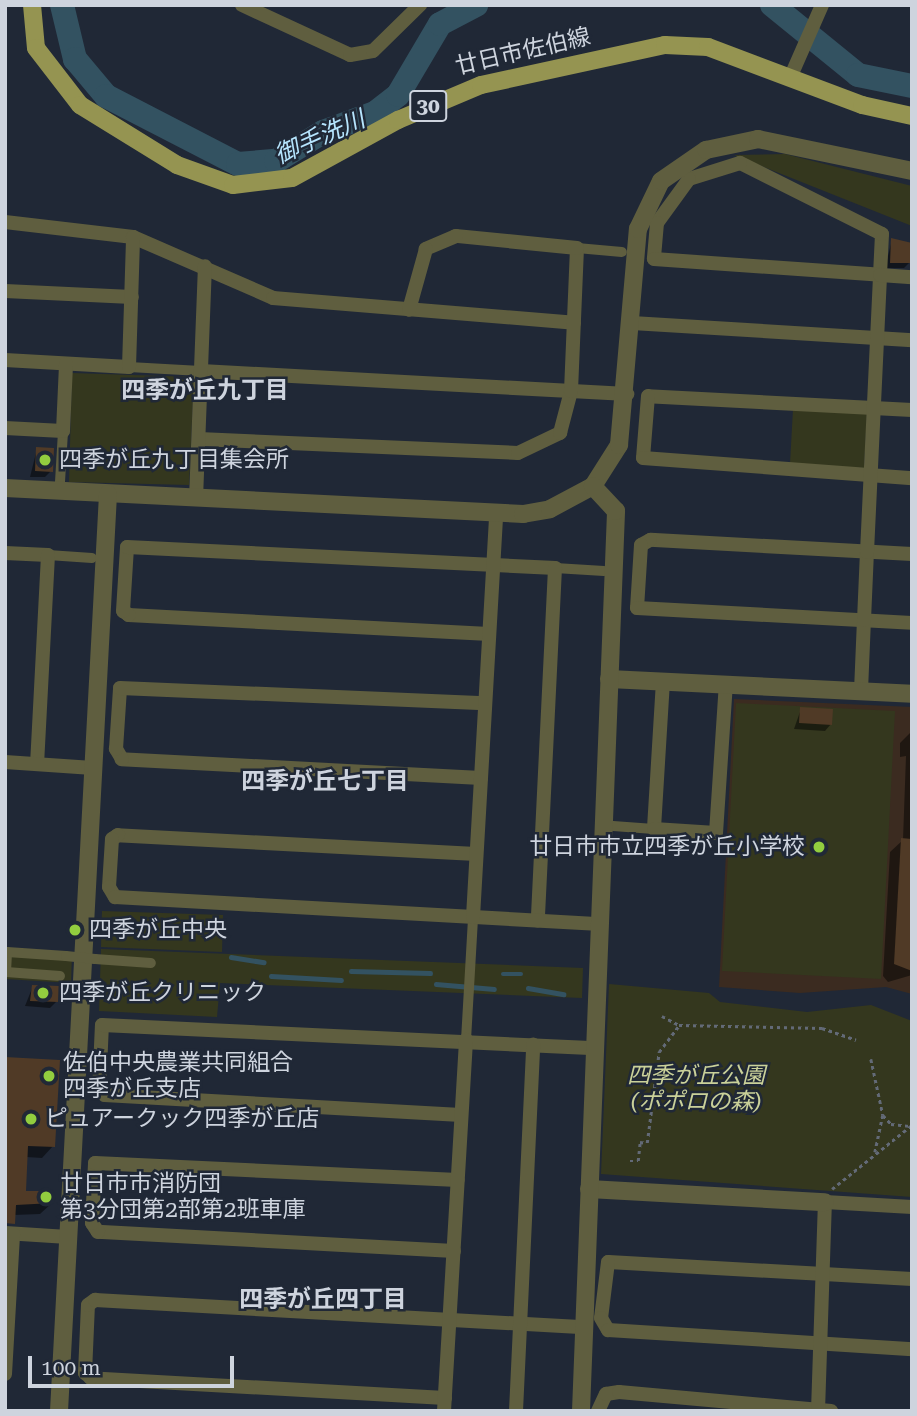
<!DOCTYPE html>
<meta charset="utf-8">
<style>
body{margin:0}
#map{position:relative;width:917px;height:1416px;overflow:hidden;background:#202836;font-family:"Roboto Serif","Noto Sans JP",serif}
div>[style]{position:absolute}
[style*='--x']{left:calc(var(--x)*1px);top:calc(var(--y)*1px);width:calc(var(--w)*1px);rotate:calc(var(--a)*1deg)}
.education>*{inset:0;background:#3b2b20}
.green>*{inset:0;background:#34371e}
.shadow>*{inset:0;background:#0007}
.stream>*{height:4.5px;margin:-2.25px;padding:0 2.25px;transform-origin:2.25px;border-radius:2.25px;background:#335261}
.river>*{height:24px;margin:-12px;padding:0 12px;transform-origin:12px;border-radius:12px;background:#335261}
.building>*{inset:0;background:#503a26}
.path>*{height:2.5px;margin-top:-1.25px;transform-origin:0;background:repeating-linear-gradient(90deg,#636a77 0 3.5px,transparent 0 7px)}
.pedestrian>*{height:10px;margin:-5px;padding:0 5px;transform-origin:5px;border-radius:5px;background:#5f5e3f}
.minor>*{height:14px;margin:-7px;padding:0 7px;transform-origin:7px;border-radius:7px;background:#5f5e3f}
.tertiary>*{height:18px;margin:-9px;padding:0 9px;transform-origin:9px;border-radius:9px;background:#5f5e3f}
.primary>*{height:18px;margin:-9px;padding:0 9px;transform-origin:9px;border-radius:9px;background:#959451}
.pedestrian-bridge>*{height:10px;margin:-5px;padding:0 5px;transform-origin:5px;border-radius:5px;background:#5f5e3f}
.dots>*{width:19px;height:19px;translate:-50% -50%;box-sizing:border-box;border:4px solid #202836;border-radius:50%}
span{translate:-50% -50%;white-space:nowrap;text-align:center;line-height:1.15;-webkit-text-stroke:5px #202836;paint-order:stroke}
.shield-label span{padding:2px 5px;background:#202836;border:2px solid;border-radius:5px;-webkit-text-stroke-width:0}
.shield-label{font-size:21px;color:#ced4de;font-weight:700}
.street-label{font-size:23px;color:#ced4de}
.poi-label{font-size:23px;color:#ced4de}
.left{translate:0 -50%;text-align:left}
.right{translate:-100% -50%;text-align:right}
.park-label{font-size:23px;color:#cad199;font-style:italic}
.water-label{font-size:24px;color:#b6e5fe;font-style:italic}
.neighbourhood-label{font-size:24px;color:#ced4de;font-weight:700}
.frame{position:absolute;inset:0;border:7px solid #ced4de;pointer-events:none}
.scale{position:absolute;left:28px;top:1356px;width:206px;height:32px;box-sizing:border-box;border:4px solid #ced4de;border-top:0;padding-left:9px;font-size:21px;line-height:24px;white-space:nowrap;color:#ced4de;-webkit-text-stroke:5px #202836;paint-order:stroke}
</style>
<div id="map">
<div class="education">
<i style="clip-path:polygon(734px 699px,912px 707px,912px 994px,886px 987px,800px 993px,719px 987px)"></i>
</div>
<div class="green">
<i style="clip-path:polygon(785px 154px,912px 186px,912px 226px,734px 155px)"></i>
<i style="clip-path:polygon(72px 373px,194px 377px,189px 485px,69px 482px)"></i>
<i style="clip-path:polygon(793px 409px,867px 413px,864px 468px,790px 464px)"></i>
<i style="clip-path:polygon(736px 703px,895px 711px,881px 979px,722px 971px)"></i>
<i style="clip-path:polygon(102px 911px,223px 915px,222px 952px,101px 947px)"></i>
<i style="clip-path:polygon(5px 948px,72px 952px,71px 983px,5px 979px)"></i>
<i style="clip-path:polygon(101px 949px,583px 968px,582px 998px,220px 983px,217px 1017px,99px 1011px)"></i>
<i style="clip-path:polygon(609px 984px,709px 993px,720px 1002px,807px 1012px,871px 1005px,912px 1021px,912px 1197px,601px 1174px)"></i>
</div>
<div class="shadow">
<i style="clip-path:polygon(892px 240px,910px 262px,904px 268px,885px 268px)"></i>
<i style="clip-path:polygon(37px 449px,51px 471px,45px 477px,30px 477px)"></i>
<i style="clip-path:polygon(801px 709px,831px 724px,825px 731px,794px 729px)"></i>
<i style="clip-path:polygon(912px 731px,912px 975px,888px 982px,883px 976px,890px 852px,903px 840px,906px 756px,900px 757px,900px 743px)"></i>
<i style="clip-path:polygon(33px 986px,56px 1002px,50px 1008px,25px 1006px)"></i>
<i style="clip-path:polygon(5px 1059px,53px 1146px,42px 1158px,26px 1157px,24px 1193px,52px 1203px,40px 1214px,14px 1215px,5px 1225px)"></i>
</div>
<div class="stream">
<i style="--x:231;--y:957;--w:33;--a:9"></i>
<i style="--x:351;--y:971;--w:79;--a:1.5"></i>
<i style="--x:503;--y:974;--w:18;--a:0"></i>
<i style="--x:271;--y:976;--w:70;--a:3.3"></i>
<i style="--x:436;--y:984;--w:58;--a:4.9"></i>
<i style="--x:528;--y:988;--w:36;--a:10"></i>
</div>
<div class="river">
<i style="--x:62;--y:5;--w:56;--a:76.5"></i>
<i style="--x:75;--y:59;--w:48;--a:50"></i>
<i style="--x:106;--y:96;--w:148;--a:27.3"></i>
<i style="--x:238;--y:164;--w:38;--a:-5"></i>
<i style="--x:276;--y:161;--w:55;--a:-31.7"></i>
<i style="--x:323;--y:132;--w:55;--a:-20.1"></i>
<i style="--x:375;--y:113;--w:29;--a:-38"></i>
<i style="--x:398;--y:95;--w:82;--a:-59.4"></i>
<i style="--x:440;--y:24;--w:41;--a:-27.8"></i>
<i style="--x:772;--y:5;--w:111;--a:39.1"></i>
<i style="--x:858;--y:75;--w:55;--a:11.5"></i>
</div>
<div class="building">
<i style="clip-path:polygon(891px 238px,912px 243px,912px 263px,890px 263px)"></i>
<i style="clip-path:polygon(36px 447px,54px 448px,53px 472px,35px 471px)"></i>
<i style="clip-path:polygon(800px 707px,833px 709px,832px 725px,799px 723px)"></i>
<i style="clip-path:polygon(901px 838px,912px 839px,912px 971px,894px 964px)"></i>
<i style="clip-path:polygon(32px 985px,59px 986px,58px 1002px,30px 1001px)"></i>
<i style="clip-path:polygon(5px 1057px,60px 1060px,55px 1147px,28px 1146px,26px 1191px,53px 1191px,53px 1203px,16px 1205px,15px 1224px,5px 1223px)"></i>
</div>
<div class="path">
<i style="--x:662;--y:1016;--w:19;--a:28"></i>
<i style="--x:679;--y:1025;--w:143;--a:1.2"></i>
<i style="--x:822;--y:1028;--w:36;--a:19"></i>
<i style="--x:871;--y:1059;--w:57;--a:77.9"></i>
<i style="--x:883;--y:1115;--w:38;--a:102"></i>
<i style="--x:883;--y:1115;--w:12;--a:48"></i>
<i style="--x:891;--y:1124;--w:18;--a:6"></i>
<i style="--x:630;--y:1161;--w:8;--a:0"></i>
<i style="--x:638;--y:1161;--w:19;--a:-84"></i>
<i style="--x:640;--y:1142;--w:7;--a:8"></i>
<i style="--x:647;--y:1143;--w:92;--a:-82.5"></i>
<i style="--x:659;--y:1052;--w:34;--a:-53"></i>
<i style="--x:832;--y:1189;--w:102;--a:-38.7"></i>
</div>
<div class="pedestrian">
<i style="--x:577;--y:248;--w:45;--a:5.1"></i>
<i style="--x:129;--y:367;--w:72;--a:3.2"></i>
<i style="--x:60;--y:482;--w:51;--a:-86.6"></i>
<i style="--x:48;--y:555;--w:44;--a:3.9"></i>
<i style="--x:555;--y:568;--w:49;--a:3.5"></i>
<i style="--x:613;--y:826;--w:41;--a:4.2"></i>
<i style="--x:95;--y:959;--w:56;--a:4.1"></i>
<i style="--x:60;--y:976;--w:54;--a:-175.8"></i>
<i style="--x:6;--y:972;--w:20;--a:-87"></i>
<i style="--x:7;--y:952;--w:59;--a:3.9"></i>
<i style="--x:466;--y:1040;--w:123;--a:-86.7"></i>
</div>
<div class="minor">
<i style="--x:242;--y:5;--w:119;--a:24.8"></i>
<i style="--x:350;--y:55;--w:23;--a:-10"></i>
<i style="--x:373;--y:51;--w:66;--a:-44.4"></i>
<i style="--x:790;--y:78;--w:80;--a:-66.3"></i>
<i style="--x:5;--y:222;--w:129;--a:6.7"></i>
<i style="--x:133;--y:237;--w:153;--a:23.5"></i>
<i style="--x:273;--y:298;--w:302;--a:4.7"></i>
<i style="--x:5;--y:291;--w:127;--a:2.7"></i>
<i style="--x:632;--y:323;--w:281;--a:3.5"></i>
<i style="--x:5;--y:360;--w:124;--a:3.2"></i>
<i style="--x:129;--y:367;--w:130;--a:-88.2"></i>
<i style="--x:201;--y:371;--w:427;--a:3.1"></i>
<i style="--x:912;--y:410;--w:264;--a:-177"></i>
<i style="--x:648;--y:396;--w:62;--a:94.6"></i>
<i style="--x:643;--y:458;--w:270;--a:4.3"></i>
<i style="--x:5;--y:428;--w:58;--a:3"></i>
<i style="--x:63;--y:431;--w:67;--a:-87.4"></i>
<i style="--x:199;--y:439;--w:319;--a:2.5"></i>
<i style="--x:518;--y:453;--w:47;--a:-25.5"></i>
<i style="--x:560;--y:433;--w:43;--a:-75.3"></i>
<i style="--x:571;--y:391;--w:143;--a:-87.6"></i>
<i style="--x:577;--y:248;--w:122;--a:-174.3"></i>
<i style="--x:456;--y:236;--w:33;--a:157"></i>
<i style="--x:426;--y:249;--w:63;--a:105.6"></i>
<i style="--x:196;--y:499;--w:233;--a:-87.8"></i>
<i style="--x:5;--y:553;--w:43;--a:2.7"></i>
<i style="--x:48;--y:555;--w:209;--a:93"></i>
<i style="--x:912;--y:554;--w:262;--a:-176.9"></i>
<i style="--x:650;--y:540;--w:10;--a:151"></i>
<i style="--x:641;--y:545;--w:63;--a:93.6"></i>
<i style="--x:637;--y:608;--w:275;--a:3.1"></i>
<i style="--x:489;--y:634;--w:361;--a:-177"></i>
<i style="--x:129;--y:615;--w:7;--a:-146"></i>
<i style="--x:123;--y:611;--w:64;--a:-86.4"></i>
<i style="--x:127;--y:547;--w:429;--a:2.8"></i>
<i style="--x:555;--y:568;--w:353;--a:92.8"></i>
<i style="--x:663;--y:681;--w:148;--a:93.5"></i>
<i style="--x:654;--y:829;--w:62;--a:3.7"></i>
<i style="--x:716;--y:833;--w:149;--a:-86.2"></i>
<i style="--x:861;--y:691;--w:71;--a:-87.6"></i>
<i style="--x:864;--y:620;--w:68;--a:-87.5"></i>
<i style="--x:867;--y:552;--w:277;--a:-87.3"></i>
<i style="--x:880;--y:275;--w:41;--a:-87.2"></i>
<i style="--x:882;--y:234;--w:159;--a:-153.4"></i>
<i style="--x:740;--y:163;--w:53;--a:162.6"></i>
<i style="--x:689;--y:179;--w:54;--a:126"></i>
<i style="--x:657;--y:223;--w:36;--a:95"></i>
<i style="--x:654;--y:259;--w:227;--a:4"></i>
<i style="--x:880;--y:275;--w:32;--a:4"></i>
<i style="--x:5;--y:762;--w:88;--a:3.9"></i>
<i style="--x:481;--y:778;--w:360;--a:-177"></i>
<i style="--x:122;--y:759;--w:12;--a:-121"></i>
<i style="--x:116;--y:749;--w:61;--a:-86.2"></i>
<i style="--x:120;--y:688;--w:365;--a:2.4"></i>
<i style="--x:476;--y:854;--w:359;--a:-177"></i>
<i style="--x:118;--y:835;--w:7;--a:146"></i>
<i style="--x:112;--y:839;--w:48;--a:93.6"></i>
<i style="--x:109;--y:887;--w:12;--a:59"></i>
<i style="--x:115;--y:897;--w:486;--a:3.2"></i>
<i style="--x:473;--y:917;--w:405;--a:-86.7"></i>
<i style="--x:461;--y:1115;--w:357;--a:-176.8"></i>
<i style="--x:105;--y:1095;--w:8;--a:-140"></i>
<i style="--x:99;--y:1090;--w:65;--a:-87.4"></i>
<i style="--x:102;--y:1025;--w:494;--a:2.7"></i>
<i style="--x:5;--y:1233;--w:63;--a:3.6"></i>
<i style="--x:454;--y:1251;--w:357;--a:-176.9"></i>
<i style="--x:98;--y:1232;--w:11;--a:-124"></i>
<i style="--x:92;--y:1223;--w:60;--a:-87.1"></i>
<i style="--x:95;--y:1163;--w:363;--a:2.7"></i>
<i style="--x:912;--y:1279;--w:304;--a:-176.8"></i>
<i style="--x:608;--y:1262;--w:56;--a:97.1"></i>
<i style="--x:601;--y:1318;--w:14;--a:60"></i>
<i style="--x:608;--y:1330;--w:305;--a:3.6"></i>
<i style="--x:5;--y:1374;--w:140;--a:-86.7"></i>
<i style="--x:445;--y:1398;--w:355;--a:-176.8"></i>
<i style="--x:91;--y:1378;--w:8;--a:-140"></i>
<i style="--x:85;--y:1373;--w:68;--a:-87.5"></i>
<i style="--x:88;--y:1305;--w:9;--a:-36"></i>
<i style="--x:95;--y:1300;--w:490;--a:3.2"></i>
<i style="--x:444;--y:1411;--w:372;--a:-86.6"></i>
<i style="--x:516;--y:1411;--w:367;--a:-87.3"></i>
<i style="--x:598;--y:1411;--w:19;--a:-65"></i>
<i style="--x:606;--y:1394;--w:13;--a:-9"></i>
<i style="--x:619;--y:1392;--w:213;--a:5.1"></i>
<i style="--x:818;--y:1411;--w:209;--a:-88.1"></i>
<i style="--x:825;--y:1202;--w:87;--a:3.3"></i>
</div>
<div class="tertiary">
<i style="--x:5;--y:488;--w:519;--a:2.87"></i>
<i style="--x:523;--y:514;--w:27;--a:-10"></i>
<i style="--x:550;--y:509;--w:49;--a:-28.1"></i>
<i style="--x:593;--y:486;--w:49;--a:-57.6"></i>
<i style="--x:619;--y:445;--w:217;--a:-85"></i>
<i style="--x:638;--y:229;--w:53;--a:-64.4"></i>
<i style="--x:661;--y:181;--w:55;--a:-34.6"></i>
<i style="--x:706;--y:150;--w:53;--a:-11.9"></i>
<i style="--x:758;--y:139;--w:157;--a:11.7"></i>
<i style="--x:609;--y:679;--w:303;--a:2.8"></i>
<i style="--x:589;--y:1189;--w:236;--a:3.2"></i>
<i style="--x:59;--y:1411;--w:918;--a:-86.94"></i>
<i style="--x:581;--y:1411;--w:901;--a:-87.77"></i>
<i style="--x:616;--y:511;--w:34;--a:-133"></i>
</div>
<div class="primary">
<i style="--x:32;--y:5;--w:43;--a:84.7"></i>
<i style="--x:36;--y:48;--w:72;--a:52.3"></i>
<i style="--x:80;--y:105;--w:114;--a:31.7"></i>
<i style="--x:177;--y:165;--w:59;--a:19.7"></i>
<i style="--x:233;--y:185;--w:59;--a:-6.8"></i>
<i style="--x:292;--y:178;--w:121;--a:-28.7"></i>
<i style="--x:398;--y:120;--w:90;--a:-22.9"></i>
<i style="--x:481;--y:85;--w:188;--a:-12.3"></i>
<i style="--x:665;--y:45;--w:43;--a:2.7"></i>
<i style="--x:708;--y:47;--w:165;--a:20.6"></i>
<i style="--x:862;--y:105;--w:51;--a:12.4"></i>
</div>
<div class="pedestrian-bridge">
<i style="--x:66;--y:956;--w:29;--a:6"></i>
</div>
<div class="dots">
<i style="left:45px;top:460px;background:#92cd3f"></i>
<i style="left:819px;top:847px;background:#92cd3f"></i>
<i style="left:75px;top:930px;background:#92cd3f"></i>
<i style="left:43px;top:993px;background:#92cd3f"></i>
<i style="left:49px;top:1076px;background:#92cd3f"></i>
<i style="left:31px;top:1119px;background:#92cd3f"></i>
<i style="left:46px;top:1197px;background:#92cd3f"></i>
</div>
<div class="shield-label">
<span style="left:428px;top:106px">30</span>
</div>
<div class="street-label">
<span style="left:523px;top:52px;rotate:-13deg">廿日市佐伯線</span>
</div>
<div class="poi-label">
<span class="left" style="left:59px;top:460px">四季が丘九丁目集会所</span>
<span class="right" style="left:805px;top:847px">廿日市市立四季が丘小学校</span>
<span class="left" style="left:89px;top:930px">四季が丘中央</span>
<span class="left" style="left:59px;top:993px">四季が丘クリニック</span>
<span class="left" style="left:63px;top:1076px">佐伯中央農業共同組合<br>四季が丘支店</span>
<span class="left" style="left:45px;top:1119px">ピュアークック四季が丘店</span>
<span class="left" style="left:60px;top:1197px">廿日市市消防団<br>第3分団第2部第2班車庫</span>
</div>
<div class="park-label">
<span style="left:696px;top:1089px">四季が丘公園<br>(ポポロの森)</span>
</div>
<div class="water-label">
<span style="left:320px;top:138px;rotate:-24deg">御手洗川</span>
</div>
<div class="neighbourhood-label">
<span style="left:205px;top:391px">四季が丘九丁目</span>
<span style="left:325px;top:782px">四季が丘七丁目</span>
<span style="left:323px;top:1300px">四季が丘四丁目</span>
</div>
<div class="frame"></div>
<div class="scale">100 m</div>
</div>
